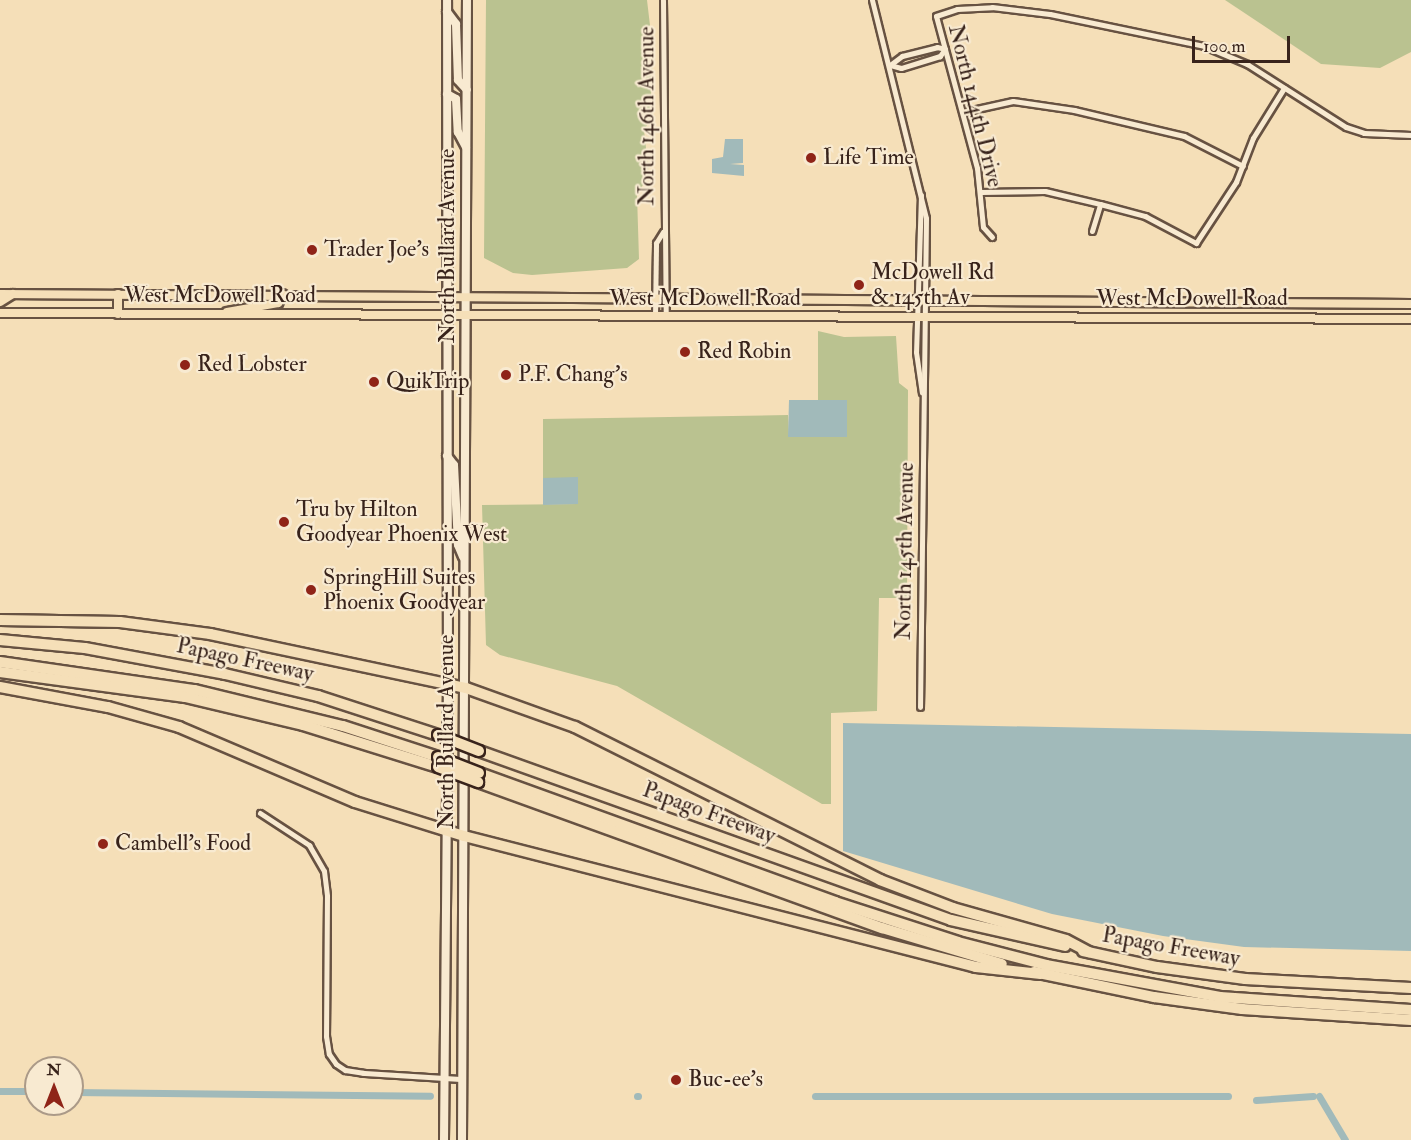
<!DOCTYPE html>
<style>
body{margin:0}
#map{position:relative;width:1411px;height:1140px;overflow:hidden;background:#f5dfb8;font-family:"IM FELL Double Pica",serif}
div>[style]{position:absolute}
[style*='--x']{left:calc(var(--x)*1px);top:calc(var(--y)*1px);width:calc(var(--w)*1px);rotate:calc(var(--a)*1deg)}
.green>*{inset:0;background:#bac290}
.water>*{inset:0;background:#a1baba}
.canal>*{height:7px;margin:-3.5px;padding:0 3.5px;transform-origin:3.5px;border-radius:3.5px;background:#a1baba}
.roads{filter:drop-shadow(2px 0 #675242) drop-shadow(-2px 0 #675242) drop-shadow(0 2px #675242) drop-shadow(0 -2px #675242)}
.minor>*{height:5px;margin:-2.5px;padding:0 2.5px;transform-origin:2.5px;border-radius:2.5px;background:#f8ead1}
.secondary>*{height:8px;margin:-4px;padding:0 4px;transform-origin:4px;border-radius:4px;background:#f8ead1}
.primary>*{height:8px;margin:-4px;padding:0 4px;transform-origin:4px;border-radius:4px;background:#f5dfb8}
.motorway>*{height:10px;margin:-5px;padding:0 5px;transform-origin:5px;border-radius:5px;background:#f5dfb8}
.bridges{filter:drop-shadow(2px 0 #38231b) drop-shadow(-2px 0 #38231b) drop-shadow(0 2px #38231b) drop-shadow(0 -2px #38231b)}
.motorway-bridge>*{height:10px;margin:-5px;padding:0 5px;transform-origin:5px;border-radius:5px;background:#f5dfb8}
.dots>*{width:16px;height:16px;translate:-50% -50%;box-sizing:border-box;border:3px solid #f8ead1;border-radius:50%}
span{translate:-50% -50%;white-space:nowrap;text-align:center;line-height:1.15;-webkit-text-stroke:4.5px #f8ead1;paint-order:stroke}
.street-label{font-size:22px;color:#38231b}
.poi-label{font-size:22px;color:#38231b}
.left{translate:0 -50%;text-align:left}
.north{position:absolute;left:24px;top:1056px;width:60px;height:60px;box-sizing:border-box;background:#f8ead1;border:2px solid #ab9a88;border-radius:50%;rotate:0deg;font-size:16px;font-weight:700;line-height:24px;text-align:center;color:#38231b}
.north::after{content:'';display:block;margin:auto;width:21px;height:27px;background:#8f2418;clip-path:polygon(50% 0,100% 100%,50% 72%,0 100%)}
.scale{position:absolute;left:1192px;top:36px;width:98px;height:27px;box-sizing:border-box;border:3px solid #38231b;border-top:0;padding-left:8px;font-size:18px;line-height:21px;white-space:nowrap;color:#38231b;-webkit-text-stroke:4px #f8ead1;paint-order:stroke}
</style>
<div id="map">
<div class="green">
<i style="clip-path:polygon(486px 0,647px 0,653px 51px,650px 121px,644px 130px,649px 175px,637px 195px,639px 259px,627px 268px,532px 275px,513px 273px,484px 258px)"></i>
<i style="clip-path:polygon(1225px 0,1411px 0,1411px 52px,1380px 68px,1321px 64px)"></i>
<i style="clip-path:polygon(818px 331px,844px 337px,896px 336px,899px 383px,908px 390px,907px 598px,879px 598px,877px 711px,831px 713px,831px 804px,822px 804px,617px 686px,500px 655px,486px 645px,482px 505px,578px 504px,578px 478px,543px 478px,543px 419px,788px 415px,789px 437px,847px 400px,818px 400px)"></i>
</div>
<div class="water">
<i style="clip-path:polygon(725px 139px,743px 139px,743px 163px,730px 164px,744px 165px,744px 176px,712px 173px,712px 159px,723px 157px)"></i>
<i style="clip-path:polygon(789px 400px,847px 400px,847px 437px,788px 437px)"></i>
<i style="clip-path:polygon(578px 477px,578px 504px,543px 505px,543px 478px)"></i>
<i style="clip-path:polygon(843px 723px,1411px 734px,1411px 951px,1244px 947px,1163px 936px,1052px 914px,843px 851px)"></i>
</div>
<div class="canal">
<i style="--x:0;--y:1091;--w:36;--a:0"></i>
<i style="--x:72;--y:1092;--w:358;--a:0.6"></i>
<i style="--x:637;--y:1096;--w:1;--a:0"></i>
<i style="--x:815;--y:1096;--w:413;--a:0"></i>
<i style="--x:1319;--y:1096;--w:51;--a:59.4"></i>
<i style="--x:1256;--y:1100;--w:57;--a:-4"></i>
</div>
<div class="roads">
<div class="minor">
<i style="--x:663;--y:0;--w:316;--a:89.5"></i>
<i style="--x:872;--y:0;--w:225;--a:76.1"></i>
<i style="--x:926;--y:218;--w:489;--a:90.7"></i>
<i style="--x:937;--y:47;--w:8;--a:14"></i>
<i style="--x:945;--y:49;--w:9;--a:126"></i>
<i style="--x:940;--y:56;--w:41;--a:162.9"></i>
<i style="--x:901;--y:68;--w:11;--a:-165"></i>
<i style="--x:890;--y:65;--w:15;--a:-37"></i>
<i style="--x:902;--y:56;--w:36;--a:-14"></i>
<i style="--x:963;--y:112;--w:51;--a:-12.4"></i>
<i style="--x:1013;--y:101;--w:62;--a:8.4"></i>
<i style="--x:1074;--y:110;--w:113;--a:13.3"></i>
<i style="--x:1184;--y:136;--w:66;--a:27"></i>
<i style="--x:981;--y:192;--w:64;--a:-0.9"></i>
<i style="--x:1045;--y:191;--w:57;--a:13.3"></i>
<i style="--x:1100;--y:204;--w:47;--a:14.9"></i>
<i style="--x:1145;--y:216;--w:58;--a:27.9"></i>
<i style="--x:1196;--y:243;--w:73;--a:-56.7"></i>
<i style="--x:1236;--y:182;--w:47;--a:-68.9"></i>
<i style="--x:1253;--y:138;--w:59;--a:-58.2"></i>
<i style="--x:921;--y:195;--w:157;--a:91.8"></i>
<i style="--x:916;--y:352;--w:41;--a:81.7"></i>
<i style="--x:1092;--y:231;--w:28;--a:-73"></i>
<i style="--x:992;--y:237;--w:13;--a:-132"></i>
<i style="--x:983;--y:227;--w:59;--a:-95.8"></i>
<i style="--x:977;--y:168;--w:157;--a:-105.1"></i>
<i style="--x:936;--y:16;--w:22;--a:-18"></i>
<i style="--x:957;--y:9;--w:35;--a:-3"></i>
<i style="--x:992;--y:7;--w:58;--a:6.9"></i>
<i style="--x:1050;--y:14;--w:157;--a:11.7"></i>
<i style="--x:1204;--y:46;--w:47;--a:22.7"></i>
<i style="--x:1247;--y:64;--w:117;--a:32.5"></i>
<i style="--x:1346;--y:127;--w:19;--a:18"></i>
<i style="--x:1364;--y:133;--w:47;--a:2.4"></i>
<i style="--x:655;--y:317;--w:74;--a:-89.2"></i>
<i style="--x:656;--y:243;--w:13;--a:-58"></i>
<i style="--x:260;--y:813;--w:59;--a:33.1"></i>
<i style="--x:309;--y:845;--w:30;--a:60"></i>
<i style="--x:324;--y:871;--w:25;--a:83"></i>
<i style="--x:327;--y:896;--w:140;--a:90.4"></i>
<i style="--x:326;--y:1036;--w:18;--a:81"></i>
<i style="--x:329;--y:1054;--w:12;--a:55"></i>
<i style="--x:336;--y:1064;--w:11;--a:34"></i>
<i style="--x:345;--y:1070;--w:18;--a:9"></i>
<i style="--x:363;--y:1073;--w:99;--a:3.5"></i>
</div>
<div class="secondary">
<i style="--x:447;--y:12;--w:15;--a:53"></i>
<i style="--x:456;--y:24;--w:56;--a:88"></i>
<i style="--x:458;--y:80;--w:13;--a:48"></i>
<i style="--x:447;--y:94;--w:10;--a:29"></i>
<i style="--x:456;--y:99;--w:33;--a:87"></i>
<i style="--x:458;--y:132;--w:17;--a:62"></i>
<i style="--x:447;--y:456;--w:11;--a:52"></i>
<i style="--x:454;--y:465;--w:80;--a:87.1"></i>
<i style="--x:458;--y:545;--w:13;--a:67"></i>
<i style="--x:444;--y:1140;--w:457;--a:-89.5"></i>
<i style="--x:448;--y:683;--w:683;--a:-90.08"></i>
<i style="--x:462;--y:1140;--w:1140;--a:-89.75"></i>
</div>
<div class="primary">
<i style="--x:0;--y:294;--w:1411;--a:0.41"></i>
<i style="--x:0;--y:302;--w:15;--a:-32"></i>
<i style="--x:227;--y:312;--w:52;--a:-10"></i>
<i style="--x:278;--y:303;--w:10;--a:-61"></i>
<i style="--x:0;--y:313;--w:1411;--a:0.24"></i>
<i style="--x:118;--y:314;--w:20;--a:-90"></i>
</div>
<div class="motorway">
<i style="--x:0;--y:620;--w:120;--a:1"></i>
<i style="--x:120;--y:622;--w:91;--a:7.6"></i>
<i style="--x:210;--y:634;--w:262;--a:11.9"></i>
<i style="--x:466;--y:688;--w:116;--a:19.7"></i>
<i style="--x:575;--y:727;--w:341;--a:26.6"></i>
<i style="--x:880;--y:880;--w:78;--a:21"></i>
<i style="--x:953;--y:908;--w:117;--a:15.8"></i>
<i style="--x:1066;--y:940;--w:26;--a:28"></i>
<i style="--x:0;--y:640;--w:85;--a:5.4"></i>
<i style="--x:85;--y:648;--w:142;--a:10.5"></i>
<i style="--x:225;--y:674;--w:96;--a:13.3"></i>
<i style="--x:318;--y:696;--w:126;--a:18"></i>
<i style="--x:0;--y:662;--w:197;--a:8.2"></i>
<i style="--x:195;--y:690;--w:152;--a:13.7"></i>
<i style="--x:343;--y:726;--w:100;--a:18.1"></i>
<i style="--x:0;--y:672;--w:187;--a:7.7"></i>
<i style="--x:185;--y:697;--w:121;--a:13.3"></i>
<i style="--x:303;--y:725;--w:141;--a:17.3"></i>
<i style="--x:0;--y:687;--w:110;--a:10.5"></i>
<i style="--x:108;--y:707;--w:74;--a:15.7"></i>
<i style="--x:179;--y:727;--w:191;--a:23.1"></i>
<i style="--x:355;--y:802;--w:114;--a:17.3"></i>
<i style="--x:464;--y:836;--w:528;--a:14.35"></i>
<i style="--x:976;--y:967;--w:65;--a:6.1"></i>
<i style="--x:479;--y:751;--w:501;--a:19.7"></i>
<i style="--x:951;--y:920;--w:117;--a:12.8"></i>
<i style="--x:479;--y:773;--w:379;--a:19.9"></i>
<i style="--x:835;--y:902;--w:129;--a:18"></i>
<i style="--x:958;--y:942;--w:91;--a:14.6"></i>
<i style="--x:1046;--y:965;--w:177;--a:10.4"></i>
<i style="--x:1220;--y:997;--w:191;--a:3.9"></i>
<i style="--x:478;--y:782;--w:430;--a:19.9"></i>
<i style="--x:882;--y:928;--w:125;--a:16.7"></i>
<i style="--x:1083;--y:951;--w:76;--a:12.2"></i>
<i style="--x:1157;--y:967;--w:89;--a:7.8"></i>
<i style="--x:1245;--y:979;--w:166;--a:3.1"></i>
<i style="--x:1034;--y:972;--w:123;--a:11.8"></i>
<i style="--x:1154;--y:997;--w:89;--a:7.8"></i>
<i style="--x:1242;--y:1009;--w:169;--a:3.7"></i>
</div>
</div>
<div class="bridges">
<div class="motorway-bridge">
<i style="--x:438;--y:735;--w:44;--a:21.3"></i>
<i style="--x:438;--y:757;--w:44;--a:21.3"></i>
<i style="--x:438;--y:767;--w:43;--a:20.6"></i>
</div>
</div>
<div class="dots">
<i style="left:811px;top:158px;background:#8f2418"></i>
<i style="left:312px;top:250px;background:#8f2418"></i>
<i style="left:859px;top:285px;background:#8f2418"></i>
<i style="left:685px;top:352px;background:#8f2418"></i>
<i style="left:185px;top:365px;background:#8f2418"></i>
<i style="left:506px;top:375px;background:#8f2418"></i>
<i style="left:374px;top:382px;background:#8f2418"></i>
<i style="left:284px;top:522px;background:#8f2418"></i>
<i style="left:311px;top:590px;background:#8f2418"></i>
<i style="left:103px;top:844px;background:#8f2418"></i>
<i style="left:676px;top:1080px;background:#8f2418"></i>
</div>
<div class="street-label">
<span style="left:975px;top:106px;rotate:76deg">North 144th Drive</span>
<span style="left:647px;top:116px;rotate:-90deg">North 146th Avenue</span>
<span style="left:448px;top:246px;rotate:-90deg">North Bullard Avenue</span>
<span style="left:220px;top:296px">West McDowell Road</span>
<span style="left:705px;top:299px">West McDowell Road</span>
<span style="left:1192px;top:299px">West McDowell Road</span>
<span style="left:905px;top:551px;rotate:-89deg">North 145th Avenue</span>
<span style="left:245px;top:660px;rotate:12deg">Papago Freeway</span>
<span style="left:447px;top:732px;rotate:-90deg">North Bullard Avenue</span>
<span style="left:709px;top:813px;rotate:20deg">Papago Freeway</span>
<span style="left:1171px;top:947px;rotate:10deg">Papago Freeway</span>
</div>
<div class="poi-label">
<span class="left" style="left:823px;top:158px">Life Time</span>
<span class="left" style="left:324px;top:250px">Trader Joe's</span>
<span class="left" style="left:871px;top:285px">McDowell Rd<br>&amp; 145th Av</span>
<span class="left" style="left:697px;top:352px">Red Robin</span>
<span class="left" style="left:197px;top:365px">Red Lobster</span>
<span class="left" style="left:518px;top:375px">P.F. Chang's</span>
<span class="left" style="left:386px;top:382px">QuikTrip</span>
<span class="left" style="left:296px;top:522px">Tru by Hilton<br>Goodyear Phoenix West</span>
<span class="left" style="left:323px;top:590px">SpringHill Suites<br>Phoenix Goodyear</span>
<span class="left" style="left:115px;top:844px">Cambell's Food</span>
<span class="left" style="left:688px;top:1080px">Buc-ee's</span>
</div>
<div class="north">N</div>
<div class="scale">100 m</div>
</div>
